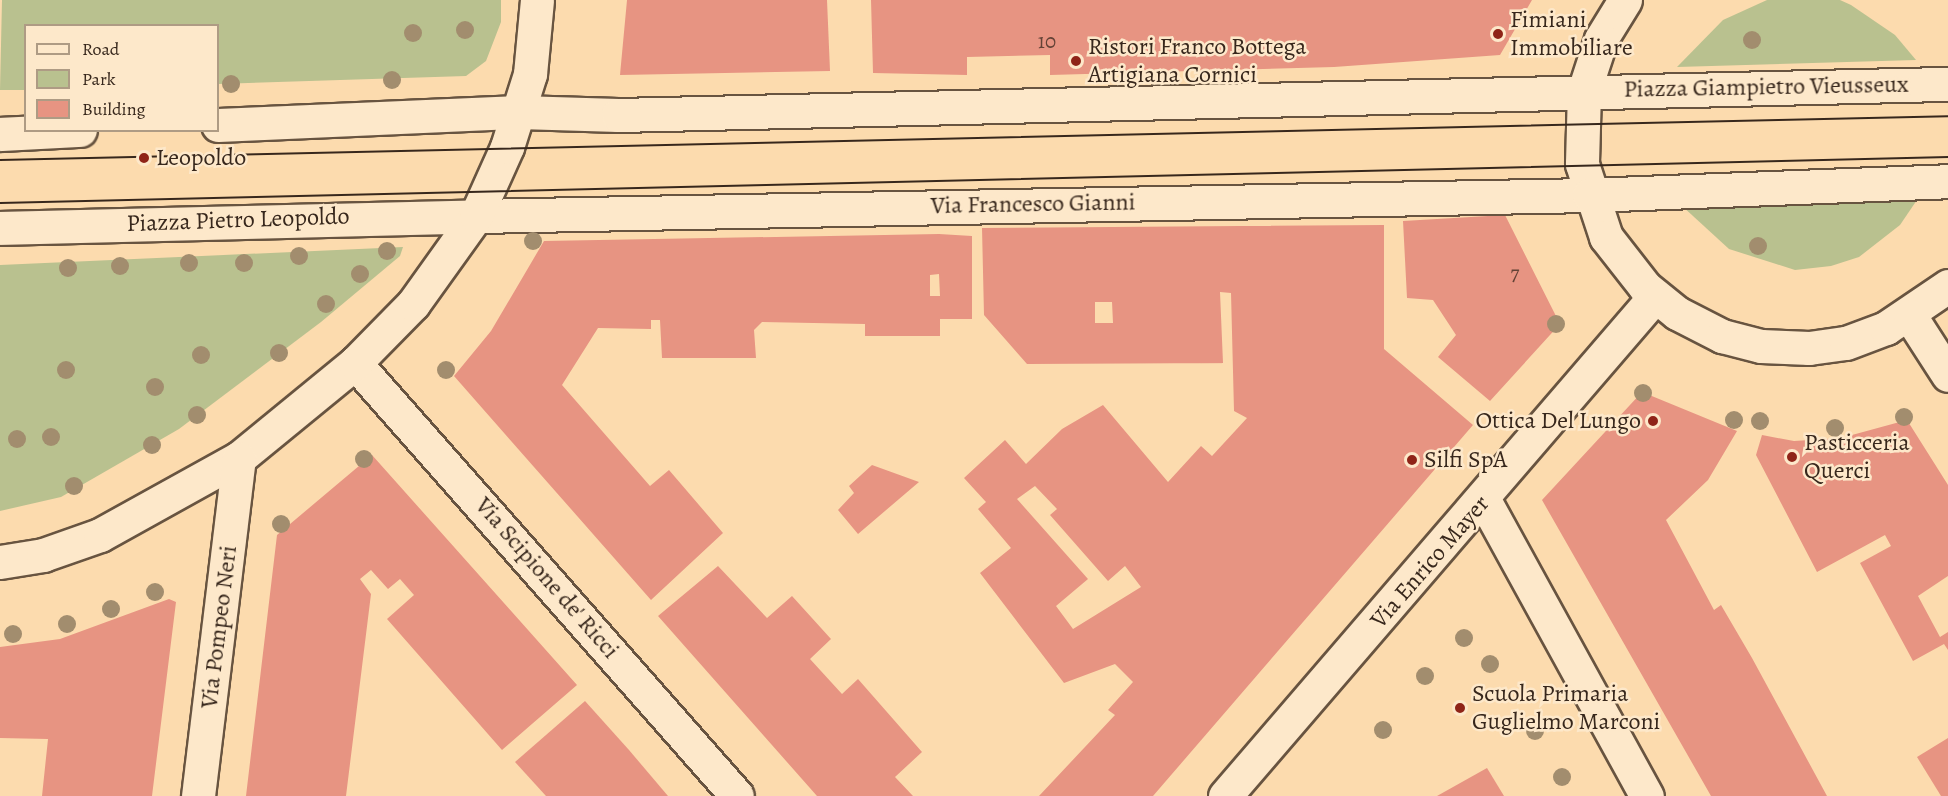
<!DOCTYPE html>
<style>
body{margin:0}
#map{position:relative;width:1948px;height:796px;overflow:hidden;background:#fcdbae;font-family:Alegreya,serif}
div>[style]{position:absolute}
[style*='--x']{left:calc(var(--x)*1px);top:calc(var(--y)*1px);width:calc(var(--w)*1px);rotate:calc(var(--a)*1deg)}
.green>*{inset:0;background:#b9c18f}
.building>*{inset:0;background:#e79482}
.roads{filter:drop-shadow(2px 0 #685440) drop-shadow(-2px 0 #685440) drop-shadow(0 2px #685440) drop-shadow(0 -2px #685440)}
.street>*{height:33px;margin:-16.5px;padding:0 16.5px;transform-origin:16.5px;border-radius:16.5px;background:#fde8ca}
.secondary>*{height:33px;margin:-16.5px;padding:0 16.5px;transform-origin:16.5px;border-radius:16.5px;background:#fde8ca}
.tram>*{height:1.5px;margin:-0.75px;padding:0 0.75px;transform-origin:0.75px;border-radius:0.75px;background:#37271c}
.trees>*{width:18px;height:18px;margin:-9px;border-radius:50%;background:#a28d6e}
.dots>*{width:16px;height:16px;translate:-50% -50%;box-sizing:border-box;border:3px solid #fde8ca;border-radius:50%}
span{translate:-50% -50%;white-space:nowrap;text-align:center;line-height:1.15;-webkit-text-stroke:5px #fde8ca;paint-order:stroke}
.number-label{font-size:21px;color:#634236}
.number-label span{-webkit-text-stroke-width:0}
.poi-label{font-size:24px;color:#37271c}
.left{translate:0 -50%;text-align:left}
.right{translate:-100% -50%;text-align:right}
.street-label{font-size:24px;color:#37271c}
.legend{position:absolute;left:24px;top:24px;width:195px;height:108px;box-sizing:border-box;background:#fde8ca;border:2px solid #ae9b84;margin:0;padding:8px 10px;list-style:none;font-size:18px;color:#37271c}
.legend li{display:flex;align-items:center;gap:12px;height:30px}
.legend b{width:30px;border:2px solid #ae9b84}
</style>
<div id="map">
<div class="green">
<i style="clip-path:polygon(501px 0,501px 22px,486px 61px,466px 76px,218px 84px,218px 26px,26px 26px,25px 90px,0 90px,2px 0)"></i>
<i style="clip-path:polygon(1767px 0,1840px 0,1851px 5px,1895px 35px,1916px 60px,1677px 67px,1723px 20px)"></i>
<i style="clip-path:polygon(1919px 197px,1900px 225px,1859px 257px,1831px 266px,1795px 270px,1729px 249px,1681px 205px)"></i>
<i style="clip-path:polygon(403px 247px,400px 256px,321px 322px,179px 429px,61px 497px,0 511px,0 265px)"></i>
</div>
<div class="building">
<i style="clip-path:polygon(627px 0,827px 0,830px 71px,620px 75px)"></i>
<i style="clip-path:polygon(871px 0,1532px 0,1500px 55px,1334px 67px,1050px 75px,1050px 55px,967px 57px,967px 75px,873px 73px)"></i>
<i style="clip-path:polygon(1505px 215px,1560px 324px,1490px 401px,1438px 357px,1456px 335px,1433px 300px,1407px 298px,1403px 221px)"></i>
<i style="clip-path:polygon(evenodd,1384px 225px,1384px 349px,1473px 425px,1153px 796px,1039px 796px,1115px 715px,1108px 710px,1133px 682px,1115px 664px,1064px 683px,980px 573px,1011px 548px,978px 509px,986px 502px,964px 478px,1005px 440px,1026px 464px,1062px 429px,1103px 405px,1168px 482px,1201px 446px,1212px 456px,1247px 418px,1234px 411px,1231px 293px,1220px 292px,1223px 363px,1027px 364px,984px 315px,982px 228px,1384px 225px,1095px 302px,1112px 302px,1113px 323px,1095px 323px,1095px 302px,1384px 225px,1035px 486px,1057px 509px,1050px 515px,1108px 581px,1125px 566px,1141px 587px,1073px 629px,1056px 606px,1088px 579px,1017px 499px,1035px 486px)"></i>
<i style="clip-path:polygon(evenodd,939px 234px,972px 236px,972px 319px,940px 319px,940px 336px,865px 336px,865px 324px,762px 322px,754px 330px,756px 358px,662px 358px,660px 320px,651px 320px,651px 329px,598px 328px,562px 385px,650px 486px,669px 470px,723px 533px,651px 600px,454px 376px,491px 331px,544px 241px,939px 234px,939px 274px,940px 296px,930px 296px,930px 275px,939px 274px)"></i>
<i style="clip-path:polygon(1642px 392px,1737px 431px,1708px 480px,1666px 520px,1714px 610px,1721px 605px,1752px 658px,1827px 796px,1711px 796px,1542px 500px)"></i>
<i style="clip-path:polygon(1907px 420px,1948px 485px,1948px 576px,1918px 596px,1940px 637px,1948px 632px,1948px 650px,1944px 644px,1913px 661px,1860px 563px,1891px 546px,1885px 535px,1817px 572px,1756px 455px,1762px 435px,1794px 441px,1841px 438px)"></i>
<i style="clip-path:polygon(372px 455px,577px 685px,502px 750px,387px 619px,414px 595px,400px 579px,388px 589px,371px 570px,360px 579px,371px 594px,346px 796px,246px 796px,277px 535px)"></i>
<i style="clip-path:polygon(872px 465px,919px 482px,858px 534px,838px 510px,854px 493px,849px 486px)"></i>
<i style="clip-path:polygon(718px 566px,767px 618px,792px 596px,831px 639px,810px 659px,842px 694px,858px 679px,922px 752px,895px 777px,913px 796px,817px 796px,658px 616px)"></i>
<i style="clip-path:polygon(169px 599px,176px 602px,152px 796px,42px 796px,48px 739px,0 738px,0 647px,60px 639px)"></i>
<i style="clip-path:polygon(585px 701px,629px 750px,668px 796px,546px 796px,515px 762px)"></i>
<i style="clip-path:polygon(1948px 738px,1948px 796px,1941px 796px,1917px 757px)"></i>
<i style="clip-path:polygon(1487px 768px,1504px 796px,1437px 796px)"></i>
</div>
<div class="roads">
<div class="street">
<i style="--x:1625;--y:0;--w:46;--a:121.6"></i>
<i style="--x:1601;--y:39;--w:55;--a:108.1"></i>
<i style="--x:1584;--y:91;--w:73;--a:91.6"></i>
<i style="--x:1582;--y:164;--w:77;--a:71.8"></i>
<i style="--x:1606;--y:237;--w:63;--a:52"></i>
<i style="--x:1645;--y:287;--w:41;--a:39.1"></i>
<i style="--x:1677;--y:313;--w:51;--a:27.1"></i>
<i style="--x:1722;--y:336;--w:40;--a:14.4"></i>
<i style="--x:1761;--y:346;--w:48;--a:2.4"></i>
<i style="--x:1809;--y:348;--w:37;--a:-8"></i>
<i style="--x:1846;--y:343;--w:43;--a:-20.6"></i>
<i style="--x:1886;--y:328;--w:75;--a:-34.1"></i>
<i style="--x:0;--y:228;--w:476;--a:-1.4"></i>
<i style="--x:1910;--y:316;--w:70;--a:57.2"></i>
<i style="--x:355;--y:363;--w:577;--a:48.58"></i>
<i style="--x:1484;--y:500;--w:338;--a:61.2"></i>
<i style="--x:1225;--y:796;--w:659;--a:-49.3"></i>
</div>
<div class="secondary">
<i style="--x:218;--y:125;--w:301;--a:-2.5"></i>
<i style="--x:519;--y:112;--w:99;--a:1.7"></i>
<i style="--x:618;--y:115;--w:1330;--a:-1.34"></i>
<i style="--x:0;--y:134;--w:80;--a:-2.9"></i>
<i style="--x:476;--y:216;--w:1113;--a:-1.08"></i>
<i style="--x:1589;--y:195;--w:359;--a:-2.2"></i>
<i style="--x:0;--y:562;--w:44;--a:-9.2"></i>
<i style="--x:43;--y:555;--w:60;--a:-19.3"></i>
<i style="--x:100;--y:535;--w:159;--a:-29"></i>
<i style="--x:239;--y:458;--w:150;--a:-39.3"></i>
<i style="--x:355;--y:363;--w:83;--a:-45.5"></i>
<i style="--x:413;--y:304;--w:108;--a:-54.4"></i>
<i style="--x:476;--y:216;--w:76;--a:-65.8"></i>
<i style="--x:507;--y:147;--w:77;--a:-72.5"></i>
<i style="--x:530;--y:74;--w:74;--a:-84.6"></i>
<i style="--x:198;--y:796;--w:340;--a:-83.1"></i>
</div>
</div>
<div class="tram">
<i style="--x:0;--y:160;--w:1948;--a:-1.29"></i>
<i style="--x:0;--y:203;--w:1949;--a:-1.35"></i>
</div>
<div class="trees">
<i style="left:465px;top:30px"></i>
<i style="left:413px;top:33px"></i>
<i style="left:1752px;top:40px"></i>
<i style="left:392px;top:80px"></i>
<i style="left:231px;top:84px"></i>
<i style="left:533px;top:241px"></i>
<i style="left:1758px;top:246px"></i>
<i style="left:387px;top:251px"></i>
<i style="left:299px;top:256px"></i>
<i style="left:189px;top:263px"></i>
<i style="left:244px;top:263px"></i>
<i style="left:120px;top:266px"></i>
<i style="left:68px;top:268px"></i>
<i style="left:360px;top:274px"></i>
<i style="left:326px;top:304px"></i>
<i style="left:1556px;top:324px"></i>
<i style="left:279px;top:353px"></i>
<i style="left:201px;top:355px"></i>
<i style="left:66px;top:370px"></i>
<i style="left:446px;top:370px"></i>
<i style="left:155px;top:387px"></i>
<i style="left:1643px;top:393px"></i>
<i style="left:197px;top:415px"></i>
<i style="left:1904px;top:417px"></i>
<i style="left:1734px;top:420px"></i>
<i style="left:1760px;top:421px"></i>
<i style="left:1835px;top:428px"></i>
<i style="left:51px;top:437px"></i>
<i style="left:17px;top:439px"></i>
<i style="left:152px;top:445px"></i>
<i style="left:364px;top:459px"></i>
<i style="left:74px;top:486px"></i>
<i style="left:281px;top:524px"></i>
<i style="left:155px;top:592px"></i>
<i style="left:111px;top:609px"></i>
<i style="left:67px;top:624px"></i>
<i style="left:13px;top:634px"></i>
<i style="left:1464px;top:638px"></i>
<i style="left:1490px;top:664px"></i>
<i style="left:1425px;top:676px"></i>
<i style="left:1383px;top:730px"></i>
<i style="left:1535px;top:731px"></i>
<i style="left:1562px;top:777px"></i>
</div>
<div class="dots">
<i style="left:1498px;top:34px;background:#8f2418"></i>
<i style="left:1076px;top:61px;background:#8f2418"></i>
<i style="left:144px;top:158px;background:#8f2418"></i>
<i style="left:1653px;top:421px;background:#8f2418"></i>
<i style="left:1792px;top:457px;background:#8f2418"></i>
<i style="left:1412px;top:460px;background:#8f2418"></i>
<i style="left:1460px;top:708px;background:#8f2418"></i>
</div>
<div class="number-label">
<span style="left:1047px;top:41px">10</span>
<span style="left:1515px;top:273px">7</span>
</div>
<div class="poi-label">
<span class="left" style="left:1510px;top:34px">Fimiani<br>Immobiliare</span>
<span class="left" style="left:1088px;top:61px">Ristori Franco Bottega<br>Artigiana Cornici</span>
<span class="left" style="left:156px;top:158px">Leopoldo</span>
<span class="right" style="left:1641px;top:421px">Ottica Del Lungo</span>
<span class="left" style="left:1804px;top:457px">Pasticceria<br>Querci</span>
<span class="left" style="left:1424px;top:460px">Silfi SpA</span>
<span class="left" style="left:1472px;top:708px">Scuola Primaria<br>Guglielmo Marconi</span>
</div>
<div class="street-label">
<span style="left:1766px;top:87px;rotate:-1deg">Piazza Giampietro Vieusseux</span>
<span style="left:1033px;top:204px;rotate:-1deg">Via Francesco Gianni</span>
<span style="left:238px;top:220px;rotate:-2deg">Piazza Pietro Leopoldo</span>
<span style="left:1430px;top:562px;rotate:-49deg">Via Enrico Mayer</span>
<span style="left:547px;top:578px;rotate:49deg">Via Scipione de' Ricci</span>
<span style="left:219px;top:627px;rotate:-83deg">Via Pompeo Neri</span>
</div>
<ul class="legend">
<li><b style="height:8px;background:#fde8ca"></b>Road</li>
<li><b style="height:16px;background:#b9c18f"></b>Park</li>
<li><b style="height:16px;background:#e79482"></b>Building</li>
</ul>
</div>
